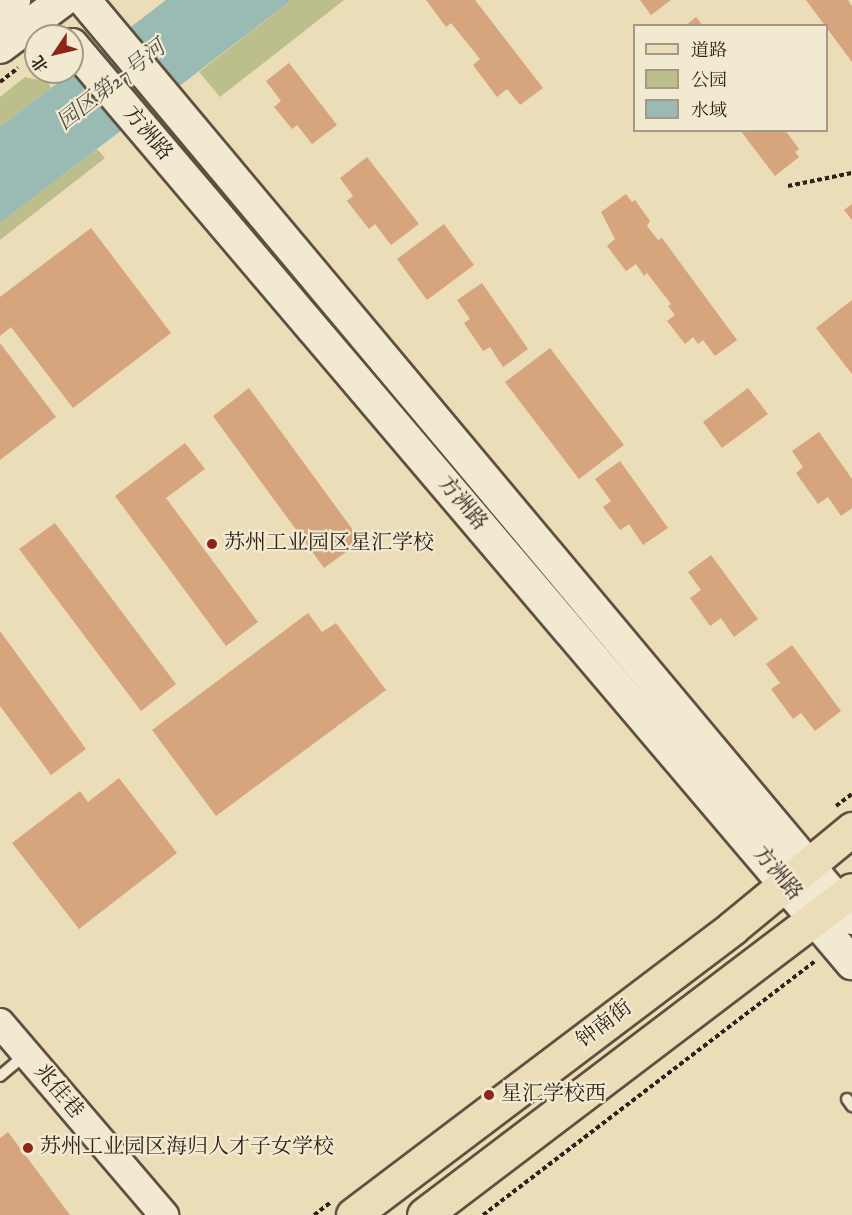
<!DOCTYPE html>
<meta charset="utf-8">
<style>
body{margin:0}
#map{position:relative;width:852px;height:1215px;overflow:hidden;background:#ebddb8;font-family:"IM FELL English","Noto Serif SC",serif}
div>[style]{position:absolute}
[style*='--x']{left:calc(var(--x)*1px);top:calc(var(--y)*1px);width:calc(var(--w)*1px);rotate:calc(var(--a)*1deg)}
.green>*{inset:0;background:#bcbf8b}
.water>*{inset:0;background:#99bbb4}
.building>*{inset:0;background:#d6a57d}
.path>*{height:4px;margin-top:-2px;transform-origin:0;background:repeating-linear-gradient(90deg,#302119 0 4.5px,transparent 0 7.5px)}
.roads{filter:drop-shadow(2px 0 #5f5041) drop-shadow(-2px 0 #5f5041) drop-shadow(0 2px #5f5041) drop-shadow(0 -2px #5f5041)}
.service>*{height:10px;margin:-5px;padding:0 5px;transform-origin:5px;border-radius:5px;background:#f2e9d1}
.tertiary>*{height:28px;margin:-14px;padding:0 14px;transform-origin:14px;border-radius:14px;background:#f2e9d1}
.secondary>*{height:32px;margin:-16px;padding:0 16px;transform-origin:16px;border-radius:16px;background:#f2e9d1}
.primary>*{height:33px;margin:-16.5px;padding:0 16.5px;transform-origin:16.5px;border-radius:16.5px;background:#ebddb8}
.dots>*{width:16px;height:16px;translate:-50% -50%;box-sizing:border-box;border:3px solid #f2e9d1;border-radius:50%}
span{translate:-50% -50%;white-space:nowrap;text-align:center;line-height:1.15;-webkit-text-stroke:4.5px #f2e9d1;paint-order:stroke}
.street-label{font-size:21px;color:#302119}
.poi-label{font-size:21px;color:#302119}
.left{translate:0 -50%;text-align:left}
.water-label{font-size:22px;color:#504f48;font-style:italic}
.legend{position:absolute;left:633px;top:24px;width:195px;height:108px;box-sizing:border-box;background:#f2e9d1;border:2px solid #a49987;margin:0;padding:8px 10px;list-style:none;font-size:18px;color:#302119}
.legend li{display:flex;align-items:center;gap:12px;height:30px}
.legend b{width:30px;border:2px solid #a49987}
.north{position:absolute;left:24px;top:24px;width:60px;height:60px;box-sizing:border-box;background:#f2e9d1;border:2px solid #a49987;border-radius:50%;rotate:235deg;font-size:16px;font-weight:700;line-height:24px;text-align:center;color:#302119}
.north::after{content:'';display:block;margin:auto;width:21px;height:27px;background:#8f2418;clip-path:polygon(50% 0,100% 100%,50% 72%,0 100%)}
</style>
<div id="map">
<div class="green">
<i style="clip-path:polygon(292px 0,344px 0,220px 97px,199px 72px)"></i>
<i style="clip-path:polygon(25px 77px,48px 82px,51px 88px,0 127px,0 97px)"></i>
<i style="clip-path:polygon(97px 149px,105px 158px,0 240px,0 223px)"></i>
</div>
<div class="water">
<i style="clip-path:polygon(166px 0,292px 0,0 223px,0 127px)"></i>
</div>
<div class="building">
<i style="clip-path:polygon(426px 0,475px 0,543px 88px,520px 105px,507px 89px,497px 97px,473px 65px,480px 59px,451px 23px,446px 27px)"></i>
<i style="clip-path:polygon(640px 0,671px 0,651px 15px)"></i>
<i style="clip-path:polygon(806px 0,848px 0,852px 6px,852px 62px)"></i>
<i style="clip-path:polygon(696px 17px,703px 26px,685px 26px)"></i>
<i style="clip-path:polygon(289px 63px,337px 125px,312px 144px,297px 125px,292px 129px,274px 107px,281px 101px,266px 81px)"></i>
<i style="clip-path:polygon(740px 130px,785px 130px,799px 149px,795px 152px,799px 157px,775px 176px)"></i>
<i style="clip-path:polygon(367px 157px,419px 224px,391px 245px,375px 224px,369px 229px,347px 201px,353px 196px,340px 178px)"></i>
<i style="clip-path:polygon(626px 194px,632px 202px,635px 200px,650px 221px,647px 226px,658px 240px,662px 238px,737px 340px,715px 356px,703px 340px,698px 344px,693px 337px,685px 344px,667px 321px,675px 315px,668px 306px,671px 304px,647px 273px,644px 276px,636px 264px,626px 271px,607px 246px,615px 239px,601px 212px)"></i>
<i style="clip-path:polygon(852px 204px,852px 220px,844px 210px)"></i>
<i style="clip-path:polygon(444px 224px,474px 265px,427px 300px,397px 259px)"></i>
<i style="clip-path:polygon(91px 228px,171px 333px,73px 408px,11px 327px,0 336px,0 297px)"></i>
<i style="clip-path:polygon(482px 283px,528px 349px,503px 367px,490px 347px,483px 351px,464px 323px,470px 319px,457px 300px)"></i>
<i style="clip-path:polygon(852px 300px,852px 374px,816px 328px)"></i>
<i style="clip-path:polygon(0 343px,56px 417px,0 460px)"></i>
<i style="clip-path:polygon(550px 348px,624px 445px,579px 479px,505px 382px)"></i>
<i style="clip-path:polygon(249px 388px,361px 541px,324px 568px,213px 416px)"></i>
<i style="clip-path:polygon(748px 388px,768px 414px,722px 448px,703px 422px)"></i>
<i style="clip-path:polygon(819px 432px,852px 479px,852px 508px,841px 516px,828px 497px,818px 504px,796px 473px,803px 467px,792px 451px)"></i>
<i style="clip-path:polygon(185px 443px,205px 469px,166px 498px,258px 622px,226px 646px,115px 496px)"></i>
<i style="clip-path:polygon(620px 461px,668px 528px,643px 545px,629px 524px,620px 530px,603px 507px,611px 501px,595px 479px)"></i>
<i style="clip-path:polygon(55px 523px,176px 684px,141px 711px,19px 549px)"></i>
<i style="clip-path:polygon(711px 555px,758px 619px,734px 637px,721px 618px,710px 626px,690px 598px,701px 590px,688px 572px)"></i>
<i style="clip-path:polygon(308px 613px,322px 632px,336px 623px,386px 690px,216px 816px,152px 730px)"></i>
<i style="clip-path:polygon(0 631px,86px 749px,51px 775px,0 706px)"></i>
<i style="clip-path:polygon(792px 645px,841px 711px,815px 731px,801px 713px,793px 719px,771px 689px,780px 683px,766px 664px)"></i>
<i style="clip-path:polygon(119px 778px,177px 853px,79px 929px,12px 843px,80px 791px,88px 802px)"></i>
<i style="clip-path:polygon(8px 1132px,70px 1215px,0 1215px,0 1138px)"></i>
</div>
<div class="path">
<i style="--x:0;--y:82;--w:23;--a:-38"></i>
<i style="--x:788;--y:186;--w:65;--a:-11.5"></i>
<i style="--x:836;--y:806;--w:20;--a:-37"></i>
<i style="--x:314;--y:1215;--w:20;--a:-37"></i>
<i style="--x:483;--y:1215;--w:419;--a:-37.4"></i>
</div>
<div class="roads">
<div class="service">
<i style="--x:0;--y:1076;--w:34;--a:-40"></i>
<i style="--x:847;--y:1099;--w:9;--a:54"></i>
</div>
<div class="tertiary">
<i style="--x:0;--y:1023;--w:253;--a:49.5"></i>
</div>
<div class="secondary">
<i style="--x:84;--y:0;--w:1197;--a:50.08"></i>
<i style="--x:0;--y:11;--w:18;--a:-38"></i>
<i style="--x:72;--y:45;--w:1205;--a:49.65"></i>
<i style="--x:0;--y:47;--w:79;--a:-36.7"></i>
</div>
<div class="primary">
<i style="--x:353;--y:1215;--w:475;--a:-37.1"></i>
<i style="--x:732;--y:928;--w:156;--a:-39.5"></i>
<i style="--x:424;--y:1215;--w:537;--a:-37.21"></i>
</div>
</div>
<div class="dots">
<i style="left:212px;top:544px;background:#8f2418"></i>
<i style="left:489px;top:1095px;background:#8f2418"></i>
<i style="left:28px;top:1148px;background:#8f2418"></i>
</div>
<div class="street-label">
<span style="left:147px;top:134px;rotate:50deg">方洲路</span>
<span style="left:462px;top:504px;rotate:50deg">方洲路</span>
<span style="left:777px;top:874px;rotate:50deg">方洲路</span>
<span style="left:605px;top:1025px;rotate:-37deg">钟南街</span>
<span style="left:58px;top:1092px;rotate:50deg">兆佳巷</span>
</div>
<div class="poi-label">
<span class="left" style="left:224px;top:544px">苏州工业园区星汇学校</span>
<span class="left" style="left:501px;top:1095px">星汇学校西</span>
<span class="left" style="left:40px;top:1148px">苏州工业园区海归人才子女学校</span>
</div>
<div class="water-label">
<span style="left:112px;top:86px;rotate:-38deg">园区第27号河</span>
</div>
<ul class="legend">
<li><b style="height:8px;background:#ebddb8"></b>道路</li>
<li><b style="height:16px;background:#bcbf8b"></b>公园</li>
<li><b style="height:16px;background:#99bbb4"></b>水域</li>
</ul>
<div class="north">北</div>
</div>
